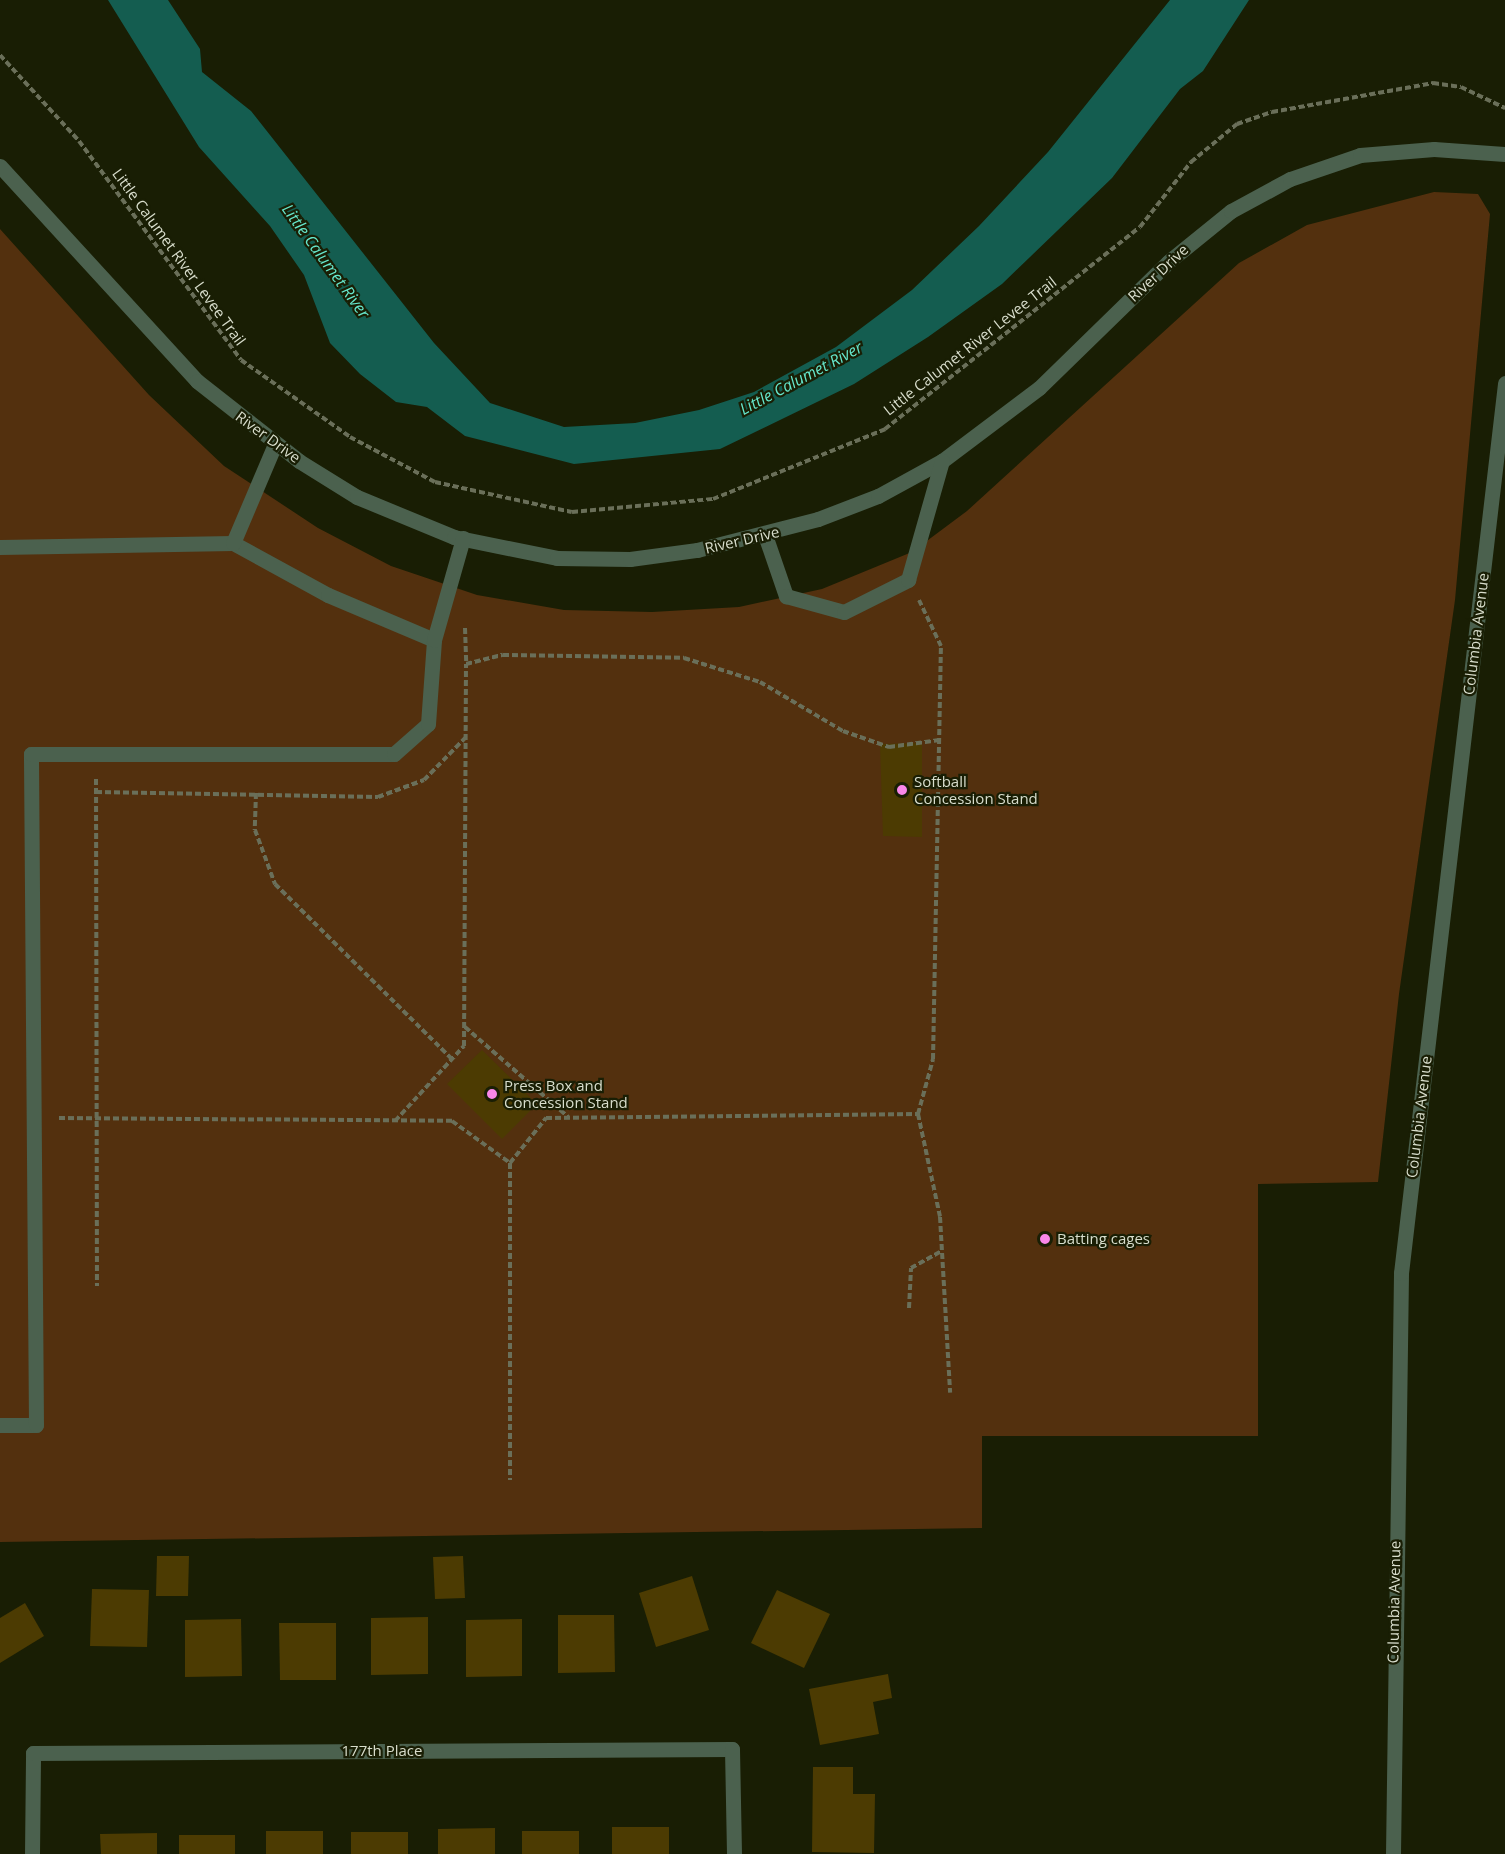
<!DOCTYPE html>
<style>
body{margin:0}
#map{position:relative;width:1505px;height:1854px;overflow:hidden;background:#191e04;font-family:"Open Sans",sans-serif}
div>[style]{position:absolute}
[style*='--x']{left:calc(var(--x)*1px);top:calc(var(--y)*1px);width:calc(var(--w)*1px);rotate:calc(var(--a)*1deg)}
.green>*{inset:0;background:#53300e}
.water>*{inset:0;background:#145d50}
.building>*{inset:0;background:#4c3b02}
.path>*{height:4px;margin-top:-2px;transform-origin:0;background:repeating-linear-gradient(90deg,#6a6f59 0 6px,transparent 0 9px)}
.minor>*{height:15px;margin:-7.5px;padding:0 7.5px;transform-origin:7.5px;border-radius:7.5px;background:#4b614e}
.dots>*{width:16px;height:16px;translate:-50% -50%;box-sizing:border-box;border:3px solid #191e04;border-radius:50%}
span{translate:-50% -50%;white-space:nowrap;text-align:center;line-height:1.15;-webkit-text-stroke:4.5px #191e04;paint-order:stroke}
.street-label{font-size:15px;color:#d8ddcc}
.poi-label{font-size:15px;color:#d8ddcc}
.left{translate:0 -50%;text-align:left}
.water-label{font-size:16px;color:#66e7cd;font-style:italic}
</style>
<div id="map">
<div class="green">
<i style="clip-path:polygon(1434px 192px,1478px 194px,1490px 214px,1455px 600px,1399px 994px,1378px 1182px,1258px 1184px,1258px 1436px,982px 1436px,982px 1528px,0 1542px,0 229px,149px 395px,224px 466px,318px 528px,391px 566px,477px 595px,564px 610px,652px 612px,739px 607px,822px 589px,912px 552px,967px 511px,1239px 263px,1307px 225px)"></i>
</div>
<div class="water">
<i style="clip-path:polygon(108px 0,168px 0,200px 49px,202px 72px,251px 111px,434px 343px,490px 403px,564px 427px,635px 423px,699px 410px,754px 392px,836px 347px,912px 290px,979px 226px,1048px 152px,1170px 0,1249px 0,1203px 71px,1180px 89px,1112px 178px,1002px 284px,928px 337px,854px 384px,720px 449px,574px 464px,465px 436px,427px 407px,396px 402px,360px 374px,330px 343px,304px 275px,270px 226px,199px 147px)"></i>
</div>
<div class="building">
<i style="clip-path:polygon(922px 743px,922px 837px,883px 836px,880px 744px)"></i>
<i style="clip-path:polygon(482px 1050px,537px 1104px,502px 1139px,447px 1084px)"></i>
<i style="clip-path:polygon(157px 1556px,189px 1556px,188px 1596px,156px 1596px)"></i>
<i style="clip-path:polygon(463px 1556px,465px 1598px,435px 1599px,433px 1557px)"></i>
<i style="clip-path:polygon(692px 1576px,709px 1630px,656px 1647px,639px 1593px)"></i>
<i style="clip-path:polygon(92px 1589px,149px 1590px,147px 1647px,90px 1646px)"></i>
<i style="clip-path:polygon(777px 1590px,830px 1614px,804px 1668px,751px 1643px)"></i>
<i style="clip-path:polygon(25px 1603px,44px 1636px,0 1663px,0 1618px)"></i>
<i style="clip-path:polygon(558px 1615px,614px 1615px,615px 1672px,558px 1673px)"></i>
<i style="clip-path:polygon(428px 1617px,428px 1674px,371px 1675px,371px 1618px)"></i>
<i style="clip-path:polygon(241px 1619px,242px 1676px,185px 1677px,185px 1620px)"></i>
<i style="clip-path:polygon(522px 1619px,522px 1676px,466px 1677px,466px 1620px)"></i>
<i style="clip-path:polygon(279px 1623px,336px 1623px,336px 1680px,280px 1680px)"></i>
<i style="clip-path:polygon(888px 1674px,892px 1698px,873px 1702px,879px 1734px,820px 1745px,809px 1689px)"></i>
<i style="clip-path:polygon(813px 1767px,853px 1767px,853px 1794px,875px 1794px,874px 1853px,812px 1852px)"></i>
<i style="clip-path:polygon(612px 1827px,669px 1827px,669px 1854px,612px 1854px)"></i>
<i style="clip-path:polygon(495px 1828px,495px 1854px,438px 1854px,438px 1829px)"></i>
<i style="clip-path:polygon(266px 1831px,323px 1831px,323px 1854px,266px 1854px)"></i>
<i style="clip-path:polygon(522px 1831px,579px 1831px,579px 1854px,522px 1854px)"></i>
<i style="clip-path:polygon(351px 1832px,408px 1832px,408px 1854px,351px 1854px)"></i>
<i style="clip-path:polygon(157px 1833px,157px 1854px,101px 1854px,100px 1834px)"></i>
<i style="clip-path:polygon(179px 1835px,235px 1835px,235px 1854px,179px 1854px)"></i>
</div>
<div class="path">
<i style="--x:0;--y:55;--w:117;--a:47.4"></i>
<i style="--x:79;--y:141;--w:272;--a:53.5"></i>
<i style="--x:241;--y:360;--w:133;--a:35.2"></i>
<i style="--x:350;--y:437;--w:96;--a:27.9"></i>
<i style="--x:435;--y:482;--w:140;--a:12.4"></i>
<i style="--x:572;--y:512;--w:142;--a:-5.3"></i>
<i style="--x:713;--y:499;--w:186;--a:-22.1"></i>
<i style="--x:885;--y:429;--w:325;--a:-38.4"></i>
<i style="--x:1140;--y:227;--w:83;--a:-51.9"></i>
<i style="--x:1191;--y:162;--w:60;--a:-39.6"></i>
<i style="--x:1237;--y:124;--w:37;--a:-19"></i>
<i style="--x:1272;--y:112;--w:164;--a:-10.2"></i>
<i style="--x:1433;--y:83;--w:28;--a:8"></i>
<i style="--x:1461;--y:87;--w:49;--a:25.5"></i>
<i style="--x:465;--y:628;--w:36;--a:88"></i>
<i style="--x:466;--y:664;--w:38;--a:-14"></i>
<i style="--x:503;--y:655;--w:181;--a:0.9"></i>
<i style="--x:684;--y:658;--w:80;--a:17.5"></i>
<i style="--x:760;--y:682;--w:96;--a:30.6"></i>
<i style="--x:843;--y:731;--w:49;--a:19.2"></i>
<i style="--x:889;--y:747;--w:51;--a:-7.8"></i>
<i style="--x:96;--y:779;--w:507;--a:89.89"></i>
<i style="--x:96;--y:792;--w:282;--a:1"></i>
<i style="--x:378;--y:797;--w:49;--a:-20.3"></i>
<i style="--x:424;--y:780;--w:59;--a:-45.7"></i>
<i style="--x:256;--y:793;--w:37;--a:92"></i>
<i style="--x:255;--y:830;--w:58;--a:69.7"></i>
<i style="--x:275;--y:884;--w:249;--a:44.7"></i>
<i style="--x:465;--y:1027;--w:137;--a:41.1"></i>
<i style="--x:918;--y:1114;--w:57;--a:-74.7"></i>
<i style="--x:933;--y:1059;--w:413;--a:-88.9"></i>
<i style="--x:941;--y:646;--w:51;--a:-115.6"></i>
<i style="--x:59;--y:1118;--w:393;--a:0.4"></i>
<i style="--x:452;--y:1121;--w:72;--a:35.9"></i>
<i style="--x:510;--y:1163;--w:317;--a:90"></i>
<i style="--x:395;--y:1121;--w:102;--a:-47.4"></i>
<i style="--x:464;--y:1046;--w:382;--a:-89.7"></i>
<i style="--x:510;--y:1163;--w:58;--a:-51.3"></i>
<i style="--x:546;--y:1118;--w:372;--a:-0.6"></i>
<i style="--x:918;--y:1114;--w:105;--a:77.9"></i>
<i style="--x:940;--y:1217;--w:176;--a:86.7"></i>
<i style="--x:909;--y:1308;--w:40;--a:-87.1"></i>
<i style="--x:911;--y:1268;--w:35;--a:-29"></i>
</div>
<div class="minor">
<i style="--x:0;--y:166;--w:292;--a:47.5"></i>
<i style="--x:197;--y:381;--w:130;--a:38.1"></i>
<i style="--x:299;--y:461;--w:68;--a:31.8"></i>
<i style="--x:357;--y:497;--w:105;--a:22.4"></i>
<i style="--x:454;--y:537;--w:105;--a:11.5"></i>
<i style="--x:557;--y:558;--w:73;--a:0.8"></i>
<i style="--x:630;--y:559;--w:68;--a:-7.7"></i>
<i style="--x:697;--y:550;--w:125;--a:-14.4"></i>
<i style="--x:818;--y:519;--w:64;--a:-21"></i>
<i style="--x:878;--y:496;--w:73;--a:-28.7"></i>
<i style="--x:942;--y:461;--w:121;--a:-37"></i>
<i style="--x:1039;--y:388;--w:180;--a:-44.3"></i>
<i style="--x:1168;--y:262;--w:81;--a:-39"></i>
<i style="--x:1231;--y:211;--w:67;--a:-28.5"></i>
<i style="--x:1290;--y:179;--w:74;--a:-18.9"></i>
<i style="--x:1360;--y:155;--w:74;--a:-4.6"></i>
<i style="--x:1434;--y:149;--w:71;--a:4"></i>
<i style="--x:765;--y:535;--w:65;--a:71"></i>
<i style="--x:786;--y:596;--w:60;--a:15.4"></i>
<i style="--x:844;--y:612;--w:72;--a:-26.6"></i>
<i style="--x:908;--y:580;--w:124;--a:-74.1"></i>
<i style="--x:233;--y:543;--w:108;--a:28.7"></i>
<i style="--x:328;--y:595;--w:115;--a:23"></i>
<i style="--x:0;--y:547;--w:233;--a:-1"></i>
<i style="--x:233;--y:543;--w:108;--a:-67"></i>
<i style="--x:0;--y:1425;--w:36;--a:0"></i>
<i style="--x:36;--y:1425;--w:671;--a:-90.43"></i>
<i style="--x:31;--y:754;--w:363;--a:0"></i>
<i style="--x:394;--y:754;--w:45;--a:-41.4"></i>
<i style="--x:428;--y:724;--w:84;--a:-85.9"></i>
<i style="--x:434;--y:640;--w:106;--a:-74.1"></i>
<i style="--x:32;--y:1854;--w:101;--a:-89.4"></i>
<i style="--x:33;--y:1753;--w:699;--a:-0.33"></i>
<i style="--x:732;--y:1749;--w:105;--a:88.9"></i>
<i style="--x:1393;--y:1854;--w:581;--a:-89.21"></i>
<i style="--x:1401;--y:1273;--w:896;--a:-83.33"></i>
</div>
<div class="dots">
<i style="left:902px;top:790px;background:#f987e9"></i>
<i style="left:492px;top:1094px;background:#f987e9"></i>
<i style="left:1045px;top:1239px;background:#f987e9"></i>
</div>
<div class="street-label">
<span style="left:179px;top:257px;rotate:54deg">Little Calumet River Levee Trail</span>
<span style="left:1158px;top:273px;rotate:-43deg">River Drive</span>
<span style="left:970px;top:346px;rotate:-38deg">Little Calumet River Levee Trail</span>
<span style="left:268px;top:437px;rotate:36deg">River Drive</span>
<span style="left:742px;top:540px;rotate:-13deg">River Drive</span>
<span style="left:1476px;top:634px;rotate:-83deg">Columbia Avenue</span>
<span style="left:1419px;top:1117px;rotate:-83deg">Columbia Avenue</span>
<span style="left:1394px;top:1602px;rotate:-89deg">Columbia Avenue</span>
<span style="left:382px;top:1751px">177th Place</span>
</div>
<div class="poi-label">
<span class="left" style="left:914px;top:790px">Softball<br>Concession Stand</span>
<span class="left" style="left:504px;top:1094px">Press Box and<br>Concession Stand</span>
<span class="left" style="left:1057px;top:1239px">Batting cages</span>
</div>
<div class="water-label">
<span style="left:326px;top:261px;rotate:54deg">Little Calumet River</span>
<span style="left:801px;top:378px;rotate:-28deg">Little Calumet River</span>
</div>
</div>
